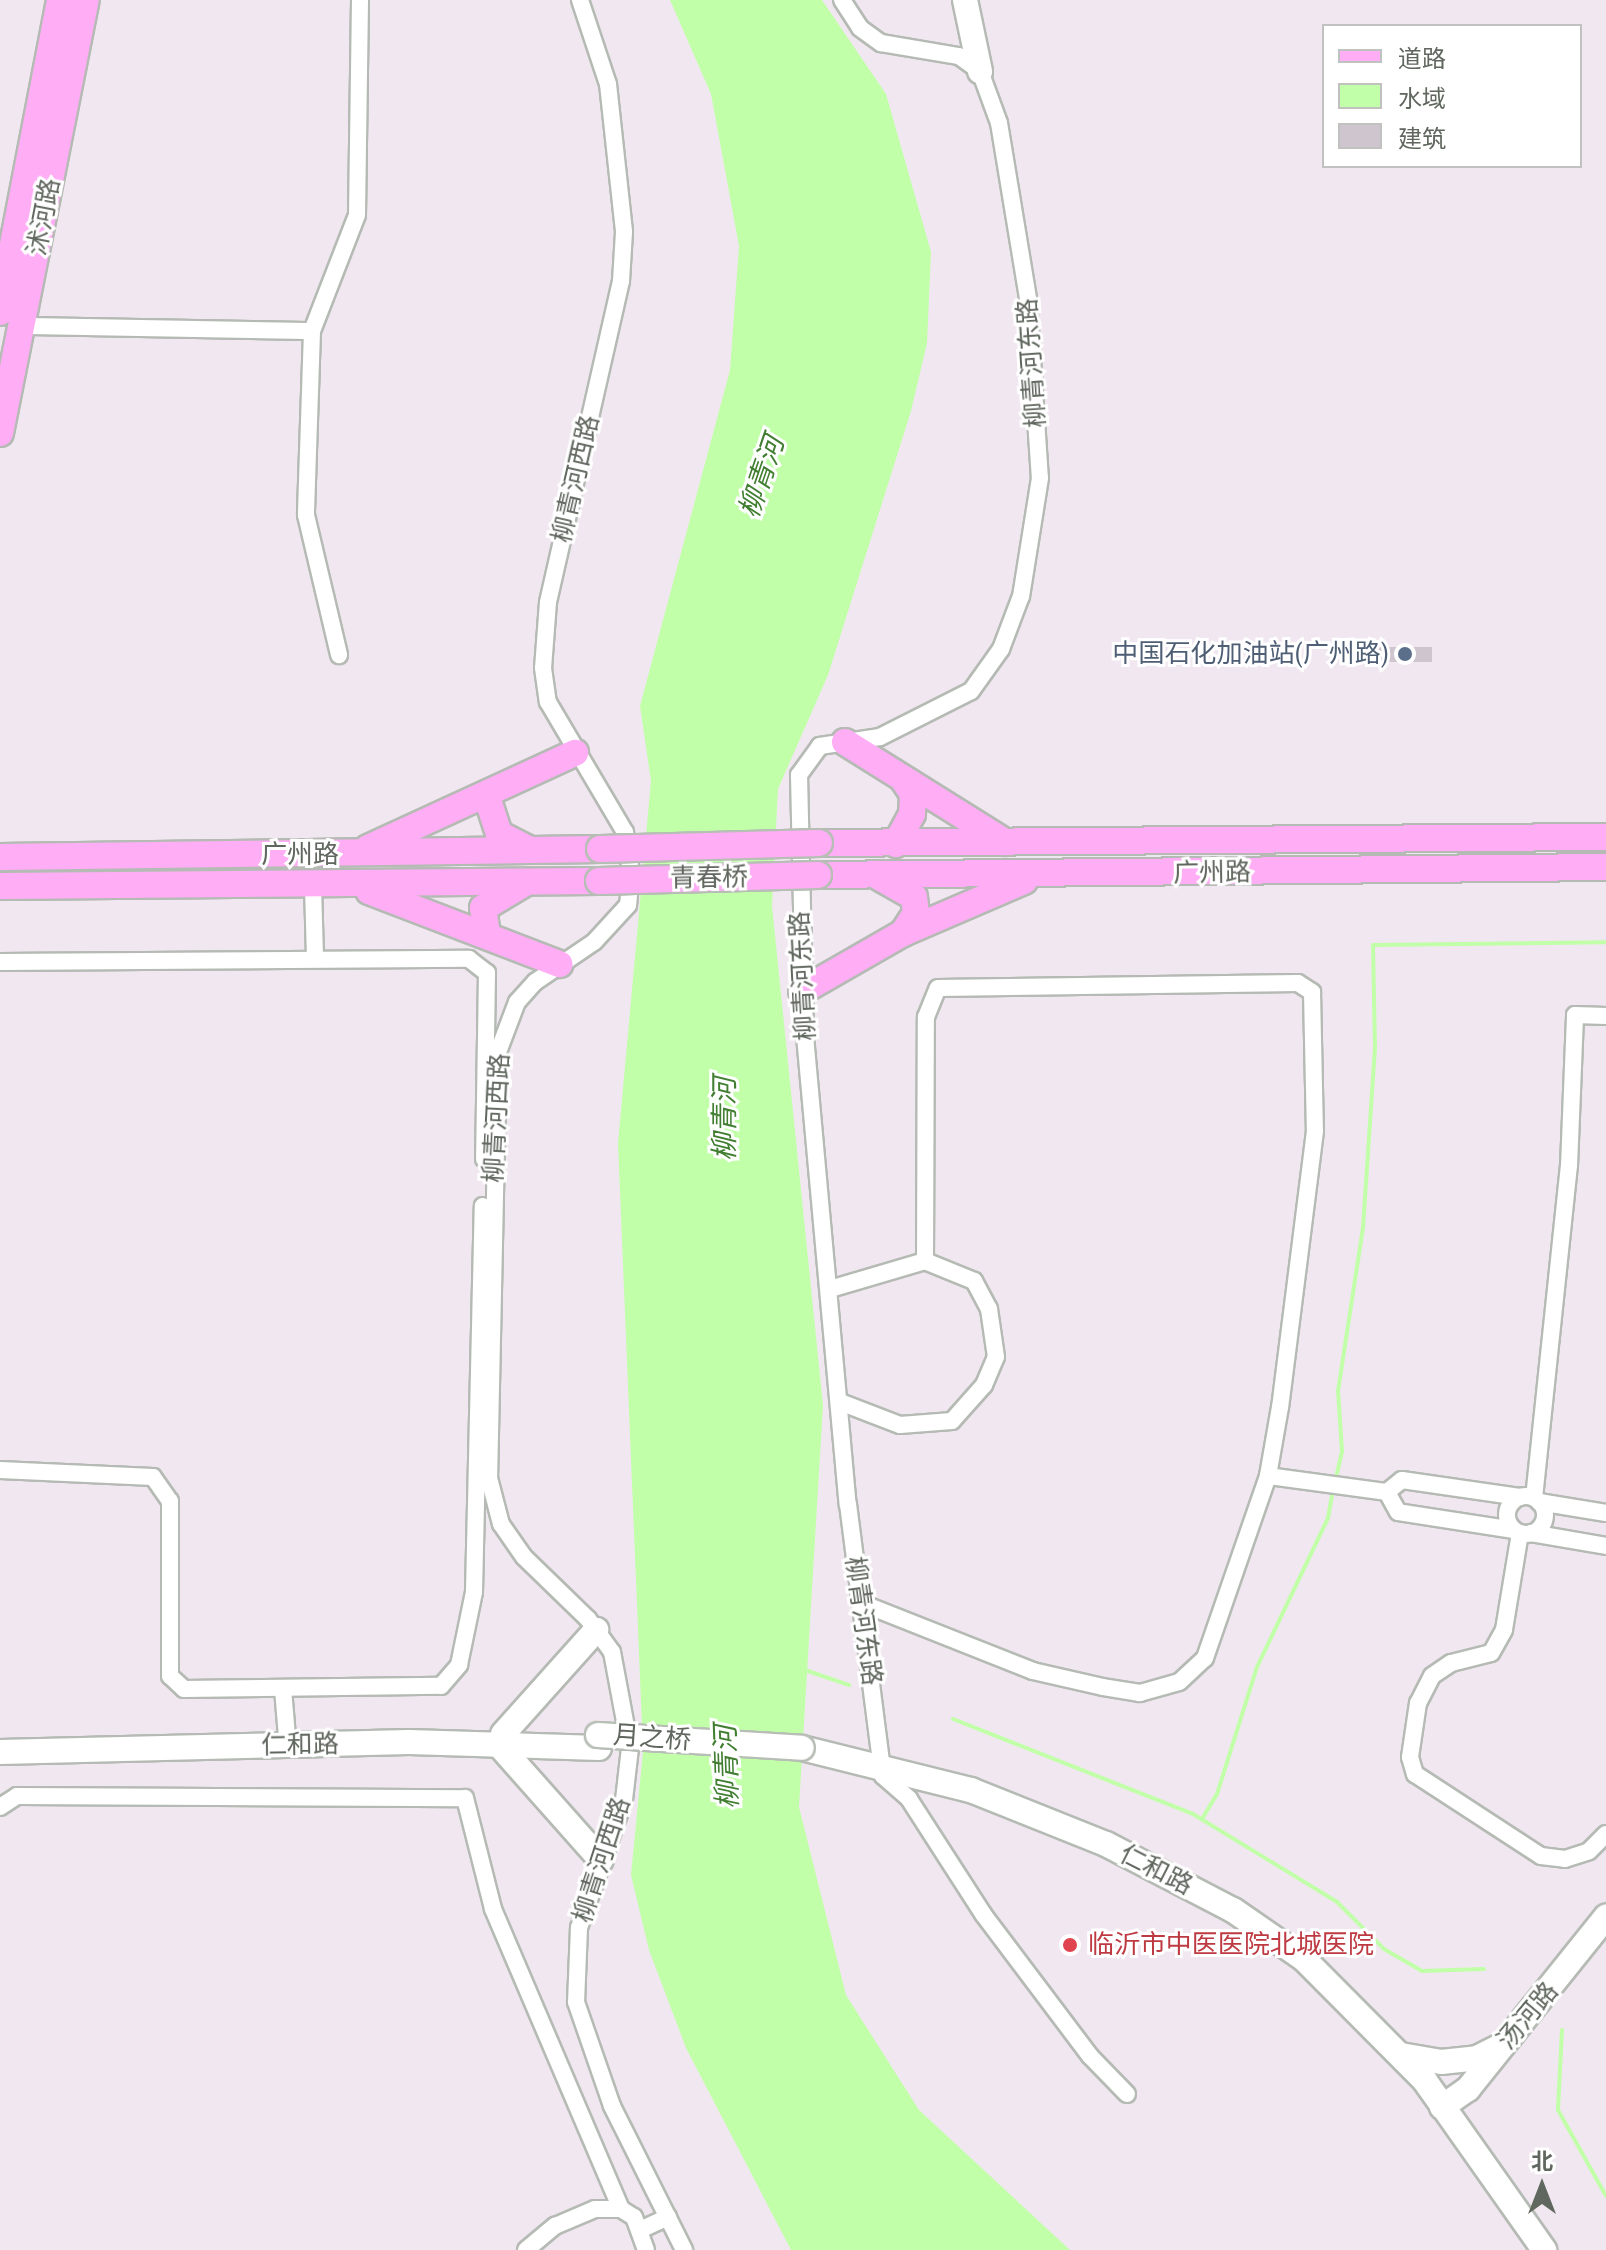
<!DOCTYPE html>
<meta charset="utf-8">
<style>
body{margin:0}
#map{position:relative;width:1606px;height:2250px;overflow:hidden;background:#f1e7f0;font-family:"Roboto Condensed","Noto Sans SC",sans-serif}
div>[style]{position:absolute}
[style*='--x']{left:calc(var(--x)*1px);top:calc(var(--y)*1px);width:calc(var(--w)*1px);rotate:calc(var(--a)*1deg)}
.water>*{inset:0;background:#c1ffa8}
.stream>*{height:4px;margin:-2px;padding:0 2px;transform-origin:2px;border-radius:2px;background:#c1ffa8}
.building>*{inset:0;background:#cec5cf}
.roads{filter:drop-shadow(2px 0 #b5bbb4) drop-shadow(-2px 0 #b5bbb4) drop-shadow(0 2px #b5bbb4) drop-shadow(0 -2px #b5bbb4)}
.street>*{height:16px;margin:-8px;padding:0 8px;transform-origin:8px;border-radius:8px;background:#fff}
.street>.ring{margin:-8px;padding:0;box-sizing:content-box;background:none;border:16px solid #fff;border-radius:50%}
.secondary>*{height:24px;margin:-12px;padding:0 12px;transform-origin:12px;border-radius:12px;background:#fff}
.primary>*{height:26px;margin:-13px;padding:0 13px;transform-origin:13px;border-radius:13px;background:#ffadf5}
.bridges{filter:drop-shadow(2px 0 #b7beb5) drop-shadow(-2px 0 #b7beb5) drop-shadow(0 2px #b7beb5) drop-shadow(0 -2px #b7beb5)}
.secondary-bridge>*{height:24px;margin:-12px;padding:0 12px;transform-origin:12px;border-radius:12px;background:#fff}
.primary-bridge>*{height:26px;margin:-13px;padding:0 13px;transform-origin:13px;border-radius:13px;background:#ffadf5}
.dots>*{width:22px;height:22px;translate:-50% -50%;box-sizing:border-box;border:4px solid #fff;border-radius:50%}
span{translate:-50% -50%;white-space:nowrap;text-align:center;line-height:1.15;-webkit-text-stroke:6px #fff;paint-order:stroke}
.street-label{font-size:26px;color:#60675e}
.service-label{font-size:26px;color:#4e5e75}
.right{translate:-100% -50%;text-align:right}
.health-label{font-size:26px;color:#be3a42}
.left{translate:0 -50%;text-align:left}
.water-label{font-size:28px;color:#417e31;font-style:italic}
.legend{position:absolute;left:1322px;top:24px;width:260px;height:144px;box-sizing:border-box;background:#fff;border:2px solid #bfc2bf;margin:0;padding:10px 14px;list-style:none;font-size:24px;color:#60675e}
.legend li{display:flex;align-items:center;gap:16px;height:40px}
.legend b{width:40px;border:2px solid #bfc2bf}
.north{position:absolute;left:1502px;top:2146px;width:80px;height:80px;-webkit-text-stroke:6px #fff;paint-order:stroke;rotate:0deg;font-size:22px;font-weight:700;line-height:32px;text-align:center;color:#60675e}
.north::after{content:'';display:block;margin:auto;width:28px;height:36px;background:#60675e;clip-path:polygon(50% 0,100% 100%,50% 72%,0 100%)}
</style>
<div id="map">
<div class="water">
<i style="clip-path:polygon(670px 0,822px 0,886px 94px,931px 252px,927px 343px,911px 411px,828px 675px,778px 789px,772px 906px,823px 1405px,799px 1807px,846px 1995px,919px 2110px,1070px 2250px,791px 2250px,686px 2048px,649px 1950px,631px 1875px,643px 1751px,618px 1143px,651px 781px,640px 706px,730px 370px,739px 246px,711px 94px)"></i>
</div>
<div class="stream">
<i style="--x:1335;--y:1482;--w:32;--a:-77"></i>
<i style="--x:1342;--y:1451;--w:60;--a:-93.8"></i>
<i style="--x:1338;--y:1391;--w:165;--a:-81.3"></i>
<i style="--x:1363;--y:1228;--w:179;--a:-86.2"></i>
<i style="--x:1375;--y:1049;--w:104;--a:-91.1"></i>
<i style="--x:1373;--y:945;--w:233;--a:-0.7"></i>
<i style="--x:802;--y:1669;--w:50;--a:18.8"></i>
<i style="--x:953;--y:1719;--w:258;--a:21.6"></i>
<i style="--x:1193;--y:1814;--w:169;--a:31.4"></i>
<i style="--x:1337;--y:1902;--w:66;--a:45"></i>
<i style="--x:1384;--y:1949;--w:44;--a:30.1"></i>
<i style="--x:1422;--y:1971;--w:62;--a:-1.8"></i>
<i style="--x:1202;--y:1819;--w:29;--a:-59"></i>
<i style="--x:1217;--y:1794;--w:133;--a:-72.5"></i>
<i style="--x:1257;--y:1667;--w:165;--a:-64.5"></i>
<i style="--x:1328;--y:1518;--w:27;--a:-80"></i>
<i style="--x:1562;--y:2030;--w:80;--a:92.9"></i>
<i style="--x:1558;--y:2110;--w:98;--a:60.8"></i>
</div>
<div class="building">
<i style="clip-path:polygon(1377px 647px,1432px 647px,1432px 662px,1377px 662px)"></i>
</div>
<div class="roads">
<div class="street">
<i style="--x:580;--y:0;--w:89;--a:71.6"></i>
<i style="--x:608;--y:84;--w:149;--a:83.8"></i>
<i style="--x:624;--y:232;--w:49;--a:93.5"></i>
<i style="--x:621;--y:281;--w:329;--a:102.8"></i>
<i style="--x:548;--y:602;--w:66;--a:94.3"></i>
<i style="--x:543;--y:668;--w:34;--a:82"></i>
<i style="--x:548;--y:702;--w:151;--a:59.4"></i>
<i style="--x:625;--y:832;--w:40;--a:81.5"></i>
<i style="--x:631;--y:872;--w:33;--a:95"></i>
<i style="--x:628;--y:905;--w:50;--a:132.6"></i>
<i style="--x:594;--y:942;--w:71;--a:145.9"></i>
<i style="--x:535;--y:982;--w:27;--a:132"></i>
<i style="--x:517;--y:1002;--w:53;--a:110.8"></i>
<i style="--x:498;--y:1052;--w:426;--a:91.2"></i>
<i style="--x:489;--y:1478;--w:48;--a:75.4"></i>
<i style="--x:501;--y:1524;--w:40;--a:55.1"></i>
<i style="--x:524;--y:1557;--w:89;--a:44.1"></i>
<i style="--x:588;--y:1619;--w:41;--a:54"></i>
<i style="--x:612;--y:1652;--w:98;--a:79.4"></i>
<i style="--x:630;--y:1748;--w:52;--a:96.6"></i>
<i style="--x:624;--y:1800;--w:136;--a:109.4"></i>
<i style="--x:579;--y:1928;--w:74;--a:92.3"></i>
<i style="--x:576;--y:2002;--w:110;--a:70.9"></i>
<i style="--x:612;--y:2106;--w:161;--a:63.4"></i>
<i style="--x:842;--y:0;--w:33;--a:57"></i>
<i style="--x:860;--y:28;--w:26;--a:36"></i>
<i style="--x:881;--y:43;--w:79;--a:9.5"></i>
<i style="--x:959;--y:56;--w:26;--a:36"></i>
<i style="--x:980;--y:71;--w:55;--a:69.9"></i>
<i style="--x:999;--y:123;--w:178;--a:80.6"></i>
<i style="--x:1028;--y:299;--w:179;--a:86.2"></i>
<i style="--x:1040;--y:478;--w:120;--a:99.1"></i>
<i style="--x:1021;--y:596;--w:57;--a:110.7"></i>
<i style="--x:1001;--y:649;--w:52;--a:125.5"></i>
<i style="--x:971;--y:691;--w:102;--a:153.2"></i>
<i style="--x:880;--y:737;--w:61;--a:171.5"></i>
<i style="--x:820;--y:746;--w:36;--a:126"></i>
<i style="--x:799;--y:775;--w:261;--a:88.7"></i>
<i style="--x:805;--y:1036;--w:470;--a:84.8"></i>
<i style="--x:848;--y:1504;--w:274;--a:82.7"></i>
<i style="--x:883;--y:1776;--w:35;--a:41"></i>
<i style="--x:909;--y:1799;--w:137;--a:57.2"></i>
<i style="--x:983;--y:1914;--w:178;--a:53"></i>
<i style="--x:1090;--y:2056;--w:53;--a:45.8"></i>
<i style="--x:23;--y:326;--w:289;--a:1"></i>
<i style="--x:312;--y:331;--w:124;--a:-68.8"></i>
<i style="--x:357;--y:215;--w:215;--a:-89.2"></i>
<i style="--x:312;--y:331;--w:184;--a:91.9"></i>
<i style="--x:306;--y:515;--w:144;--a:76.7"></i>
<i style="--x:313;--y:886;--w:73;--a:88.4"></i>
<i style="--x:0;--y:962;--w:469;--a:-0.4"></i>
<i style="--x:469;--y:959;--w:23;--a:38"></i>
<i style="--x:487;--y:973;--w:186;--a:90.9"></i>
<i style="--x:830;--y:1289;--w:99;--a:-16.4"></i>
<i style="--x:925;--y:1261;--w:244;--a:-89.8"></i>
<i style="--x:926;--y:1017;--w:31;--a:-68"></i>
<i style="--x:938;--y:988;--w:360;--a:-0.8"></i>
<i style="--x:1298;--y:983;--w:17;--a:33"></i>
<i style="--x:1312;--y:992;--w:139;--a:88.8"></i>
<i style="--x:1315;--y:1131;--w:278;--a:97.2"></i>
<i style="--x:1280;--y:1407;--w:70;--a:99.9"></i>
<i style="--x:1268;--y:1476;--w:193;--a:109.1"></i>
<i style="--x:1205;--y:1658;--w:35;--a:137"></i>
<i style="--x:1179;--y:1682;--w:41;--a:164.2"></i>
<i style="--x:1140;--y:1693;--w:37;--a:-171"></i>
<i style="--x:1103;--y:1687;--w:72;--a:-167.1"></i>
<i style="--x:1033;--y:1671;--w:185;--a:-158.4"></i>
<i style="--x:840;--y:1402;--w:64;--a:21"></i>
<i style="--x:900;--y:1425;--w:52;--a:-4.4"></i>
<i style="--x:952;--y:1421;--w:48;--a:-48.4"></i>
<i style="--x:984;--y:1385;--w:30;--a:-67"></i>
<i style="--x:996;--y:1357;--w:49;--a:-98.3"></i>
<i style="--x:989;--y:1309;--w:32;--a:-118"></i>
<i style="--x:974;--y:1281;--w:53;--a:-157.8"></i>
<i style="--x:0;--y:1470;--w:153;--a:2.6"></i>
<i style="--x:153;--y:1477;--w:29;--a:55"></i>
<i style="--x:170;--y:1501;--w:175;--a:90"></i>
<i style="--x:170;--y:1676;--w:19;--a:43"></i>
<i style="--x:184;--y:1689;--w:257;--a:-0.7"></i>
<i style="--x:441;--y:1686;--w:28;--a:-49"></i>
<i style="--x:459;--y:1665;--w:75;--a:-78.4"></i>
<i style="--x:474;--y:1592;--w:386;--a:-88.7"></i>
<i style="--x:1268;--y:1476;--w:120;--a:7.7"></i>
<i class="ring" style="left:1507px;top:1496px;width:22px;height:22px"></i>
<i style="--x:1534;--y:1498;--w:334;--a:-84"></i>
<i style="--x:1569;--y:1166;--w:151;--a:-87.7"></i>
<i style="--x:1575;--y:1015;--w:31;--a:2"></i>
<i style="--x:1539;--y:1502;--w:68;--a:9.3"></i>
<i style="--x:1514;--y:1530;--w:117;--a:-171.2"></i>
<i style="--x:1398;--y:1512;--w:23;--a:-119"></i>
<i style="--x:1387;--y:1492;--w:19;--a:-39"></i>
<i style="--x:1402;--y:1480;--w:119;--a:8.2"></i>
<i style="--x:1520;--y:1533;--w:98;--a:99.4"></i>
<i style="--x:1504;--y:1630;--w:26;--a:119"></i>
<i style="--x:1491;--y:1653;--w:41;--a:166"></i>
<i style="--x:1451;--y:1663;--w:23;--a:146"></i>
<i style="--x:1432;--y:1676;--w:30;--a:117"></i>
<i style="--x:1418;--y:1703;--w:55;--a:98.4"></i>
<i style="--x:1410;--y:1757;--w:18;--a:74"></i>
<i style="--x:1415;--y:1774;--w:150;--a:33.1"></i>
<i style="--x:1541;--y:1856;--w:24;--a:7"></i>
<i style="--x:1565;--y:1859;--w:25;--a:-18"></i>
<i style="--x:1589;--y:1851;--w:24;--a:-45"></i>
<i style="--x:1531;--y:1533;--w:76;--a:9.8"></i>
<i style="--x:283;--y:1689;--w:48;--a:85.2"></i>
<i style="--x:0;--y:1807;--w:20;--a:-33"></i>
<i style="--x:17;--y:1796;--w:448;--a:0.3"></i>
<i style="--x:465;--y:1798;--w:114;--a:75.8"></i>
<i style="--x:493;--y:1909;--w:326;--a:66.9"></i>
<i style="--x:640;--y:2230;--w:31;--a:-25"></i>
<i style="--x:526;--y:2250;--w:38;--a:-40"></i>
<i style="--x:555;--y:2226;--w:43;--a:-23"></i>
<i style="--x:595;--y:2209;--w:26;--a:0"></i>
<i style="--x:621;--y:2209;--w:15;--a:32"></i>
<i style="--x:634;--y:2217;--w:35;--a:70"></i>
</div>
<div class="secondary">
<i style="--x:965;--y:0;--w:73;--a:78.1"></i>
<i style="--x:503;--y:1734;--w:140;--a:-48.2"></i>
<i style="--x:498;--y:1744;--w:155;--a:48.4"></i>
<i style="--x:802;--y:1748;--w:174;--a:14"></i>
<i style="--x:971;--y:1790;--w:145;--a:21.8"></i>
<i style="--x:1106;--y:1844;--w:143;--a:27.5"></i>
<i style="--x:1233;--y:1910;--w:86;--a:34.6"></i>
<i style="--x:1304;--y:1959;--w:172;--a:45.2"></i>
<i style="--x:1425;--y:2081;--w:207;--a:54.8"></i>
<i style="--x:0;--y:1752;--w:409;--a:-1.4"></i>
<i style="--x:409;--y:1742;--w:190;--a:1.8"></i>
<i style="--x:1401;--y:2055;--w:41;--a:9.9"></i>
<i style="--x:1441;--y:2062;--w:36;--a:-6"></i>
<i style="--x:1477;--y:2058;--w:25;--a:-27"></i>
<i style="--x:1442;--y:2107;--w:32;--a:-35"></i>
<i style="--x:1468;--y:2089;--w:221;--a:-51.3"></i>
</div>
<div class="primary">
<i style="--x:0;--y:312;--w:318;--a:-79.1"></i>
<i style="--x:0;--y:433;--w:441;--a:-78.8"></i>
<i style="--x:845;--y:742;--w:189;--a:32"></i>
<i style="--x:487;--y:797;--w:39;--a:72"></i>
<i style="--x:499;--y:834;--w:33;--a:27"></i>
<i style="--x:819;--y:843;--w:787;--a:-0.44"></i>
<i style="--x:896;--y:844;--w:34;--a:-62"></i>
<i style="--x:912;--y:814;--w:20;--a:-87"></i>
<i style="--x:913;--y:794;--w:18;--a:-124"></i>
<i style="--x:368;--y:848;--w:228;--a:-24.7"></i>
<i style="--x:0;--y:857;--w:600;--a:-0.76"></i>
<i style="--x:818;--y:875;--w:788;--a:-0.58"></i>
<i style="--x:879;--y:877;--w:40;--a:29.7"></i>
<i style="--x:914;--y:897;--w:16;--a:83"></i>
<i style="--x:916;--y:913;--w:24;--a:123"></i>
<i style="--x:0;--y:886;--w:599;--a:-0.48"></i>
<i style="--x:369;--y:891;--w:204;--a:21"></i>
<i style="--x:487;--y:935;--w:27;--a:-98"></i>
<i style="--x:483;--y:908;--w:49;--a:-30.8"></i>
<i style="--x:802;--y:991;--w:116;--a:-29.9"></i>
<i style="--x:903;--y:933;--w:132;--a:-23.3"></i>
</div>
</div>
<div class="bridges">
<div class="secondary-bridge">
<i style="--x:598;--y:1735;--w:204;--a:3.6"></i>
</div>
<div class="primary-bridge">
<i style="--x:600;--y:849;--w:219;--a:-1.6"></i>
<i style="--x:599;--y:881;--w:219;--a:-1.6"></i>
</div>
</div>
<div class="dots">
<i style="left:1405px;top:654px;background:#5c6f8a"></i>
<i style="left:1070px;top:1945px;background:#e0444e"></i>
</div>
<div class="street-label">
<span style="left:44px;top:217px;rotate:-79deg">沭河路</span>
<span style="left:1032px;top:363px;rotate:-94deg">柳青河东路</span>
<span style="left:576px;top:479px;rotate:-77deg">柳青河西路</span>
<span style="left:300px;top:855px">广州路</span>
<span style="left:1212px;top:873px;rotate:-1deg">广州路</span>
<span style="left:709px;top:878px;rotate:-1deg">青春桥</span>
<span style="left:803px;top:976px;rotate:-93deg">柳青河东路</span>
<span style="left:497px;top:1118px;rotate:-87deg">柳青河西路</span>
<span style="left:863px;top:1621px;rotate:82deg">柳青河东路</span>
<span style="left:652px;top:1738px;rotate:4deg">月之桥</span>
<span style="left:300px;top:1745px;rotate:-1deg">仁和路</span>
<span style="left:602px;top:1860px;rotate:-72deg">柳青河西路</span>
<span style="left:1156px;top:1870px;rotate:27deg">仁和路</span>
<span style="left:1528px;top:2016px;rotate:-50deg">汤河路</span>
</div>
<div class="service-label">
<span class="right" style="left:1389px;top:654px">中国石化加油站(广州路)</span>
</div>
<div class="health-label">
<span class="left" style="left:1088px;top:1945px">临沂市中医医院北城医院</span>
</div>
<div class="water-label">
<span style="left:762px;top:477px;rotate:-71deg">柳青河</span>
<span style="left:725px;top:1119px;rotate:-90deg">柳青河</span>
<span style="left:727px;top:1767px;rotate:-92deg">柳青河</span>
</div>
<ul class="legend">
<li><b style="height:10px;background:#ffadf5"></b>道路</li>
<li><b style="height:22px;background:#c1ffa8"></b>水域</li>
<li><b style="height:22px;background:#cec5cf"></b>建筑</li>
</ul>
<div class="north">北</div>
</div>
